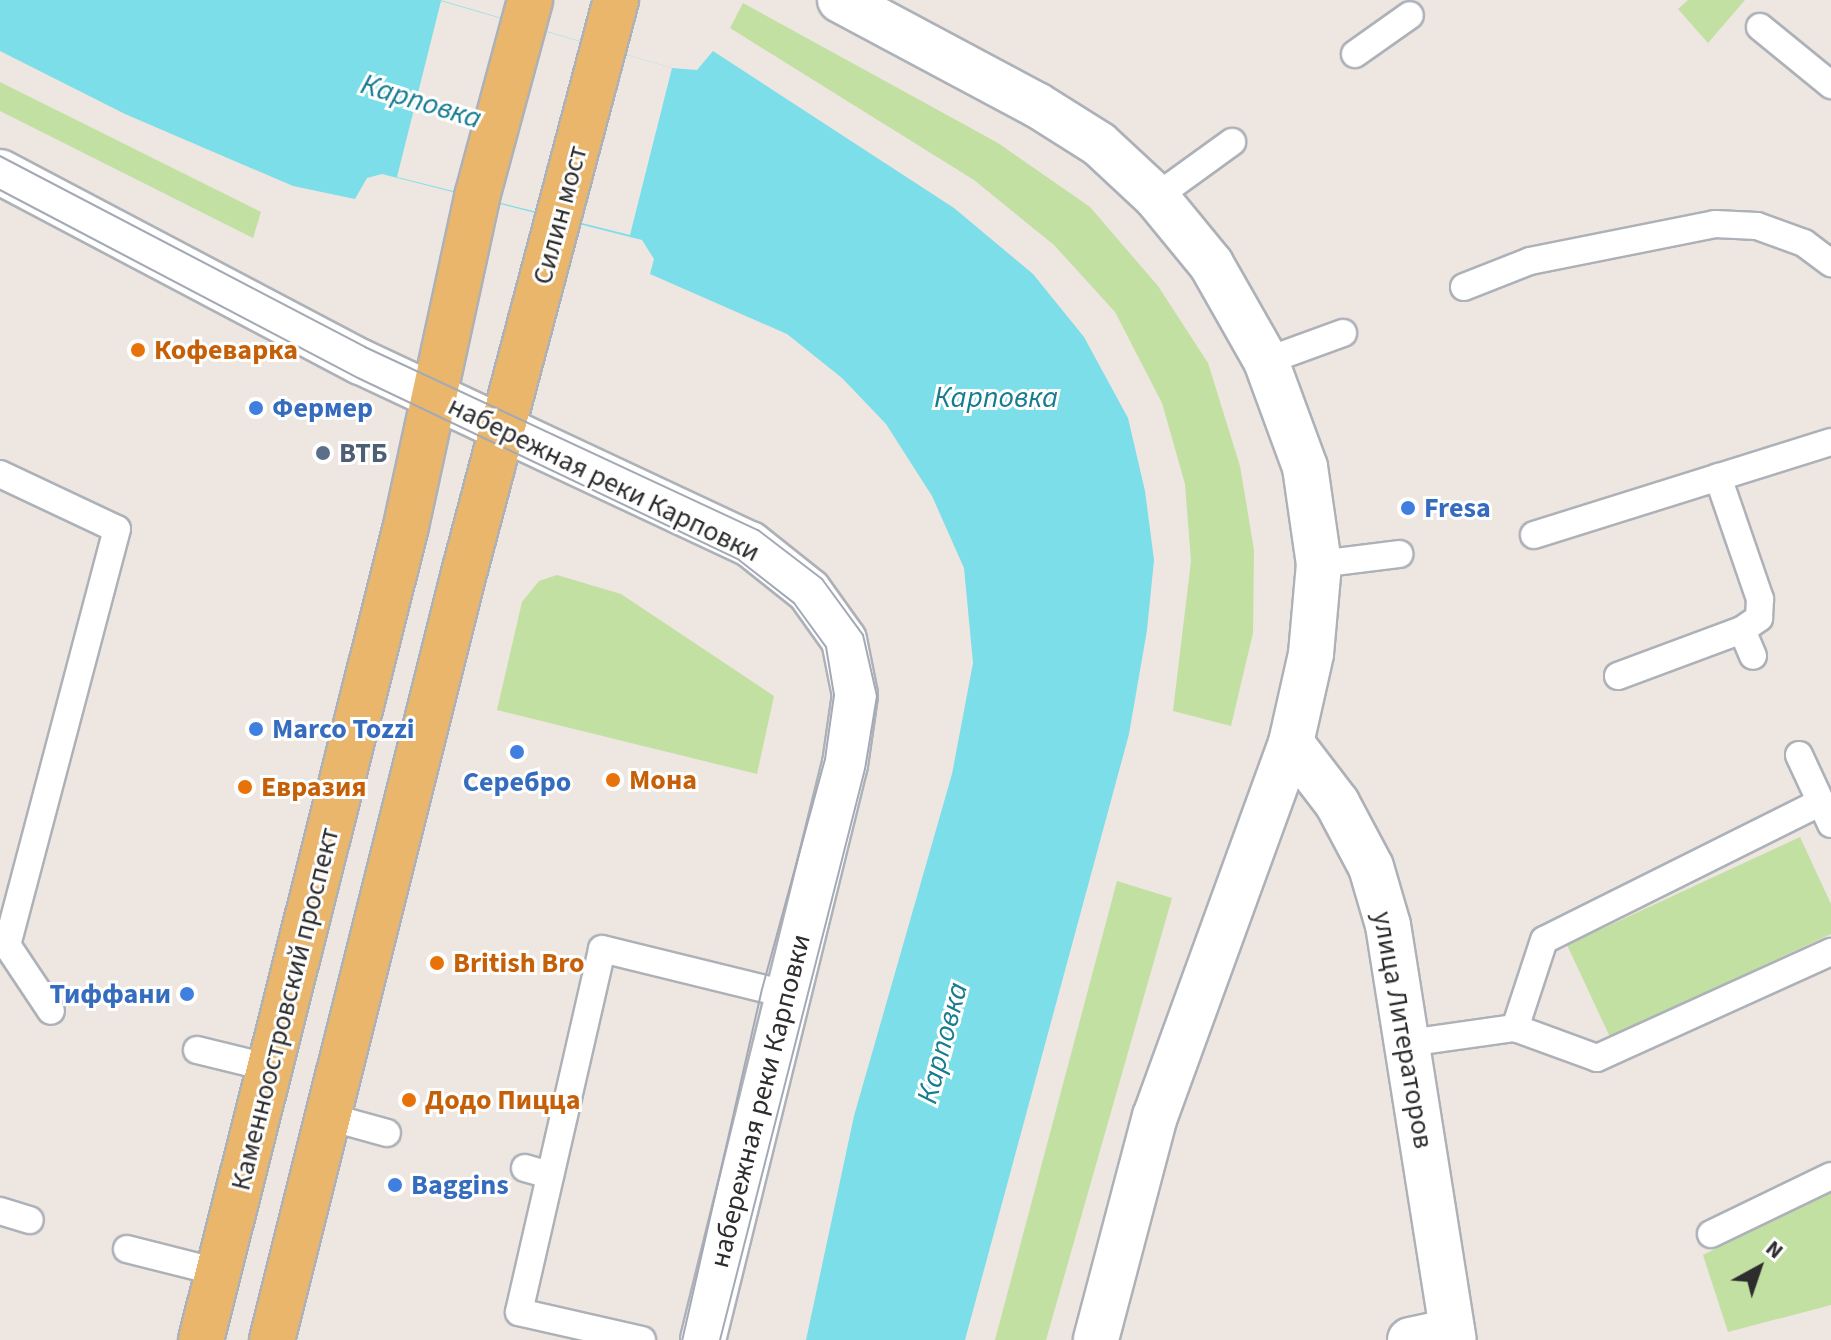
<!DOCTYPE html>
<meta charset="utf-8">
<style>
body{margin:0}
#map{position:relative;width:1831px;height:1340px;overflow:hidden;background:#eee6e1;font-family:"Source Sans 3",sans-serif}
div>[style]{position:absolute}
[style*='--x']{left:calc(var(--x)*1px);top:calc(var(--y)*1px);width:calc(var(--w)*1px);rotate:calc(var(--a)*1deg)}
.green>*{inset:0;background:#c2e0a1}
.water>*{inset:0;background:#7bdee8}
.pier>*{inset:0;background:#eee6e1}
.roads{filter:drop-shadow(2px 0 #adb1b8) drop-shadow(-2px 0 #adb1b8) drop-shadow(0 2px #adb1b8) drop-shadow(0 -2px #adb1b8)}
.service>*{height:26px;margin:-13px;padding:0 13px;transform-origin:13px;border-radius:13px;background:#fff}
.minor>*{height:44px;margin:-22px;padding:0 22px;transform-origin:22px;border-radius:22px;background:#fff}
.tertiary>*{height:44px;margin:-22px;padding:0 22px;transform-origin:22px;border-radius:22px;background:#fff}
.primary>*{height:44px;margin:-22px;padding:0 22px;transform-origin:22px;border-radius:22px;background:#e9b66b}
.tram>*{height:2px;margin:-1px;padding:0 1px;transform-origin:1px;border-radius:1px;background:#a4a9b6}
.dots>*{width:22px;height:22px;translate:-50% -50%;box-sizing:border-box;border:4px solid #fff;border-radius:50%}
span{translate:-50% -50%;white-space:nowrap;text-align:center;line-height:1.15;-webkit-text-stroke:6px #fff;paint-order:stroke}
.street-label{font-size:28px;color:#2d2d2d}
.food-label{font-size:28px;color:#c56008;font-weight:700}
.left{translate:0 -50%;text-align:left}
.shop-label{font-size:28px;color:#366cbe;font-weight:700}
.right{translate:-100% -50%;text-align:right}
.service-label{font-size:28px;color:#4e5e75;font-weight:700}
.water-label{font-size:30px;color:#167c91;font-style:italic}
.north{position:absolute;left:1719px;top:1228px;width:80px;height:80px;-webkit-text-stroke:6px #fff;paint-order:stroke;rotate:40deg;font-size:22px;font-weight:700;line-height:32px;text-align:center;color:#2d2d2d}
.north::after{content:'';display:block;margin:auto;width:28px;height:36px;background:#2d2d2d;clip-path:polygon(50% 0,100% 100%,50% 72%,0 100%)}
</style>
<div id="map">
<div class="green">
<i style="clip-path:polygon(1688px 0,1745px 0,1708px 43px,1678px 9px)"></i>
<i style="clip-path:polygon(743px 3px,998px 143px,1090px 207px,1158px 286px,1208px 363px,1240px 466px,1254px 550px,1253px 633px,1231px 726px,1173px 711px,1191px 561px,1185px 484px,1162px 403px,1115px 312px,1054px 245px,974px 180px,730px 28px)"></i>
<i style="clip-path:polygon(0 82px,261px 212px,253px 238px,0 111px)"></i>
<i style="clip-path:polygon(557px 575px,621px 594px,774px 696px,757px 774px,497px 710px,522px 602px,539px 581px)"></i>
<i style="clip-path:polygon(1800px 837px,1831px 904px,1831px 934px,1610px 1037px,1567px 945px)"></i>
<i style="clip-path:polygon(1117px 881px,1172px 898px,1046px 1340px,995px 1340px)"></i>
<i style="clip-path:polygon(1831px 1192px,1831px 1305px,1728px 1332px,1703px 1255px)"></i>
</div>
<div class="water">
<i style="clip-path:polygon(0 0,440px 0,672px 68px,697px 70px,713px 51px,954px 208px,1033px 274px,1084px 337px,1128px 418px,1145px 491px,1154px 560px,1147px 630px,1129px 734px,965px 1340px,806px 1340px,854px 1116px,952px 774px,973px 663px,964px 568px,932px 496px,886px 424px,842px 378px,787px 334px,650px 274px,654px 259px,642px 240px,382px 174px,367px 178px,355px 199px,293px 186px,125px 114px,0 51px)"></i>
</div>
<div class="pier">
<i style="clip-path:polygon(441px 1px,672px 68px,630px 235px,397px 177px)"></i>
</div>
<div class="roads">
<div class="service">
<i style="--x:1760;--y:27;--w:92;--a:39.2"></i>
<i style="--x:1355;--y:54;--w:67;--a:-35.3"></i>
<i style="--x:1156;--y:197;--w:94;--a:-35.9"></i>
<i style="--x:1464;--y:287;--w:71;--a:-21.5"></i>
<i style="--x:1530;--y:261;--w:189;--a:-11.3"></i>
<i style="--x:1715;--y:224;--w:42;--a:2.7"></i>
<i style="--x:1757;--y:226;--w:50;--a:19.9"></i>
<i style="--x:1804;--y:243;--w:34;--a:37"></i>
<i style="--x:1266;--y:361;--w:82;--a:-20"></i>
<i style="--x:0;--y:474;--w:129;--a:25.2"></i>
<i style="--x:117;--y:529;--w:430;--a:104.8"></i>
<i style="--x:1534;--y:535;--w:311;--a:-17.4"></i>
<i style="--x:1319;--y:564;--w:81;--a:-7.1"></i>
<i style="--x:1742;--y:630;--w:28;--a:67"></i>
<i style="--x:1618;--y:676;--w:132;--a:-20.4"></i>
<i style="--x:1742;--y:630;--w:21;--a:-35"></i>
<i style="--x:1759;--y:618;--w:19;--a:-87"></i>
<i style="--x:1760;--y:599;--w:129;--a:-109"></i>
<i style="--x:1799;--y:755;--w:76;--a:65.1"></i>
<i style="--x:1821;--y:802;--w:309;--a:153.5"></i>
<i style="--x:1544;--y:940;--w:93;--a:108.2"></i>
<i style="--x:1515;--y:1028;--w:87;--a:20.1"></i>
<i style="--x:1597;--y:1058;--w:257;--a:-24.4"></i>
<i style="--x:0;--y:943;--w:7;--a:16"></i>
<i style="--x:7;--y:945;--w:79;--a:56.3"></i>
<i style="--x:1408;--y:1043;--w:108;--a:-8"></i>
<i style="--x:197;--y:1050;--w:76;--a:13.7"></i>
<i style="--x:329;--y:1117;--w:60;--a:15.4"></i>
<i style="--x:525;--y:1168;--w:26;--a:16"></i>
<i style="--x:0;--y:1211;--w:31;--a:17"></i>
<i style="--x:1711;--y:1234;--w:133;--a:-25.8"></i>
<i style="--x:127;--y:1249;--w:94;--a:14.2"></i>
<i style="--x:642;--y:1340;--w:126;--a:-167.2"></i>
<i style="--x:519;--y:1312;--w:372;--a:-77.1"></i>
<i style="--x:602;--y:949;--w:188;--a:13.8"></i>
</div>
<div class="minor">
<i style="--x:1291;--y:743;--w:76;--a:52.5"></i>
<i style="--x:1337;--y:803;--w:72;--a:62"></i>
<i style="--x:1371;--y:867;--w:60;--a:73.7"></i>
<i style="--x:1388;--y:925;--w:420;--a:81"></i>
<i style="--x:1410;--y:1340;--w:43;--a:-12.1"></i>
</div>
<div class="tertiary">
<i style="--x:840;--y:0;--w:223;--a:28.1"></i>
<i style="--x:1037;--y:105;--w:73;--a:32.2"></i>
<i style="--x:1099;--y:144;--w:78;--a:42.9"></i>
<i style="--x:1156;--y:197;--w:87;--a:50.6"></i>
<i style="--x:1211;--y:264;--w:112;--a:60.4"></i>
<i style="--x:1266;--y:361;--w:113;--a:69.8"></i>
<i style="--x:1305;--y:467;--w:98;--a:81.8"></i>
<i style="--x:1319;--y:564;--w:90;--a:95.1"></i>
<i style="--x:1311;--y:654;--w:91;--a:102.7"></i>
<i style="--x:1291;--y:743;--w:397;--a:110"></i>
<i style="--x:1155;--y:1116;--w:232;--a:104.8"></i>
<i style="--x:0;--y:172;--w:408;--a:27.8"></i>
<i style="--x:361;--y:362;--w:429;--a:25.1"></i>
<i style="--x:750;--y:544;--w:75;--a:38.5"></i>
<i style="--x:809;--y:591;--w:60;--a:54.5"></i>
<i style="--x:844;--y:640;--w:56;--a:78.7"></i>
<i style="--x:855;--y:695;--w:70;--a:98.2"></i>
<i style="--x:845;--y:764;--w:593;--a:103.85"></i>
</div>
<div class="primary">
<i style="--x:201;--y:1340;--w:839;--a:-75.86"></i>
<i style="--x:406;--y:526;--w:337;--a:-77.8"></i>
<i style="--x:477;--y:197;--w:204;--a:-74.9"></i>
<i style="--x:272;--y:1340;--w:795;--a:-75.95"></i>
<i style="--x:465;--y:569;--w:589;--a:-75.14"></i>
</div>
</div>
<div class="tram">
<i style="--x:0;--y:156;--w:412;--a:27.6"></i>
<i style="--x:365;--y:347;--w:434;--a:25"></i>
<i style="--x:758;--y:530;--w:81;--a:37.4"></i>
<i style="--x:822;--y:579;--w:69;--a:53.8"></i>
<i style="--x:863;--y:635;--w:63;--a:77.1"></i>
<i style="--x:877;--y:696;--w:74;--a:99.3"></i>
<i style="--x:865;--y:769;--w:589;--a:104.25"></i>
<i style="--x:0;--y:190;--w:404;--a:27.7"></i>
<i style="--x:358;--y:378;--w:422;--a:25.5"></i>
<i style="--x:739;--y:560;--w:70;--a:38"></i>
<i style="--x:794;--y:603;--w:54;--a:54"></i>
<i style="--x:826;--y:647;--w:49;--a:80.5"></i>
<i style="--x:834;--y:695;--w:65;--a:98"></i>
<i style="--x:825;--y:759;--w:238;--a:105.3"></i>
<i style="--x:762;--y:989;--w:360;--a:102.8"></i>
</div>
<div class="dots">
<i style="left:138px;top:350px;background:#e8710a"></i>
<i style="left:256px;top:408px;background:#3f7fe0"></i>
<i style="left:323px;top:453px;background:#5c6f8a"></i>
<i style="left:1408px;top:508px;background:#3f7fe0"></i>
<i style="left:256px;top:729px;background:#3f7fe0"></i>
<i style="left:517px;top:752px;background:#3f7fe0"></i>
<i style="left:613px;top:780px;background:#e8710a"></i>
<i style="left:245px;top:787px;background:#e8710a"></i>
<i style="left:437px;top:963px;background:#e8710a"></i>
<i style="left:187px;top:994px;background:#3f7fe0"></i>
<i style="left:409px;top:1100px;background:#e8710a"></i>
<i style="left:395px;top:1185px;background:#3f7fe0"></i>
</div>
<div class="street-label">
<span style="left:560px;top:215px;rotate:-75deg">Силин мост</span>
<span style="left:604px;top:479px;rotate:26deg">набережная реки Карповки</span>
<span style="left:285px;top:1009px;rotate:-76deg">Каменноостровский проспект</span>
<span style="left:1403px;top:1030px;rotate:80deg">улица Литераторов</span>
<span style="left:760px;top:1101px;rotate:-76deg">набережная реки Карповки</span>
</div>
<div class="food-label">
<span class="left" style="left:154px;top:350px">Кофеварка</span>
<span class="left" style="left:629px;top:780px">Мона</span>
<span class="left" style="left:261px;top:787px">Евразия</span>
<span class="left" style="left:453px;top:963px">British Bro</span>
<span class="left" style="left:425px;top:1100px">Додо Пицца</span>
</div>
<div class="shop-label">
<span class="left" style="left:272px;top:408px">Фермер</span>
<span class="left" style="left:1424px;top:508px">Fresa</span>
<span class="left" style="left:272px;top:729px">Marco Tozzi</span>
<span style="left:517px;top:782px">Серебро</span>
<span class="right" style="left:171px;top:994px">Тиффани</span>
<span class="left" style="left:411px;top:1185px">Baggins</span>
</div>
<div class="service-label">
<span class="left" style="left:339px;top:453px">ВТБ</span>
</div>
<div class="water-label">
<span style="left:421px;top:102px;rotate:17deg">Карповка</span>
<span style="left:996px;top:398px">Карповка</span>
<span style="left:943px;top:1043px;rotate:-75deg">Карповка</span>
</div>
<div class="north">N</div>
</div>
